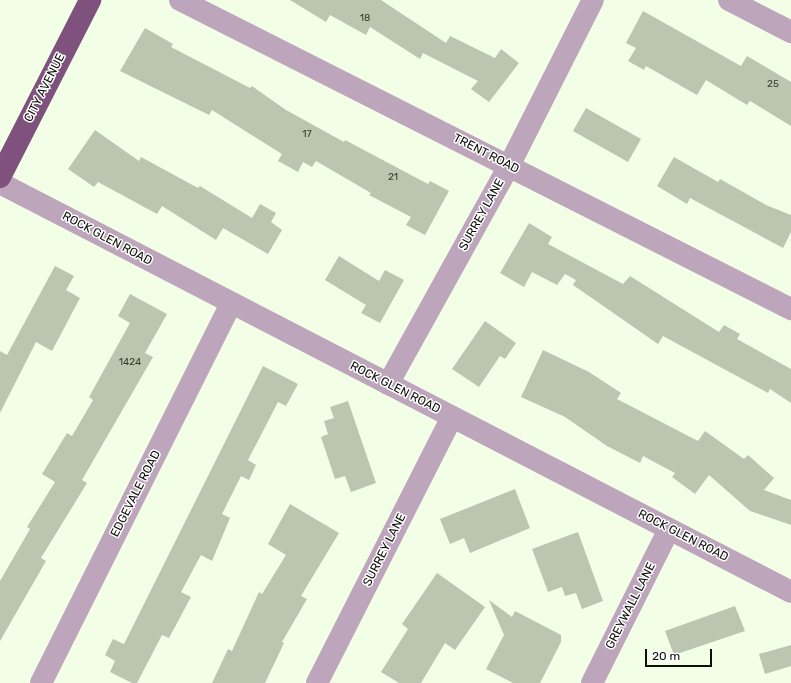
<!DOCTYPE html>
<style>
body{margin:0}
#map{position:relative;width:791px;height:683px;overflow:hidden;background:#f3fee7;font-family:Rubik,sans-serif}
div>[style]{position:absolute}
[style*='--x']{left:calc(var(--x)*1px);top:calc(var(--y)*1px);width:calc(var(--w)*1px);rotate:calc(var(--a)*1deg)}
.building>*{inset:0;background:#bbc5af}
.minor>*{height:22px;margin:-11px;padding:0 11px;transform-origin:11px;border-radius:11px;background:#bda5bc}
.trunk>*{height:22px;margin:-11px;padding:0 11px;transform-origin:11px;border-radius:11px;background:#7f527e}
span{translate:-50% -50%;white-space:nowrap;text-align:center;line-height:1.15;-webkit-text-stroke:3px #fff;paint-order:stroke}
.number-label{font-size:10px;color:#383d32}
.number-label span{-webkit-text-stroke-width:0}
.street-label{font-size:12px;color:#0d1009}
.scale{position:absolute;left:645px;top:649px;width:67px;height:18px;box-sizing:border-box;border:2px solid #0d1009;border-top:0;padding-left:5px;font-size:12px;line-height:14px;white-space:nowrap;color:#0d1009;-webkit-text-stroke:3px #fff;paint-order:stroke}
</style>
<div id="map">
<div class="building">
<i style="clip-path:polygon(290px 0,381px 0,446px 43px,450px 36px,495px 58px,501px 49px,519px 63px,489px 102px,471px 89px,478px 81px,423px 53px,420px 59px,370px 27px,366px 35px,330px 15px,326px 22px)"></i>
<i style="clip-path:polygon(643px 11px,741px 66px,747px 56px,791px 82px,791px 126px,750px 101px,747px 105px,706px 80px,697px 95px,646px 66px,644px 70px,628px 61px,636px 48px,626px 43px)"></i>
<i style="clip-path:polygon(145px 28px,173px 44px,171px 47px,250px 88px,252px 86px,286px 110px,344px 142px,345px 140px,428px 184px,430px 181px,449px 191px,425px 235px,406px 225px,411px 217px,369px 195px,371px 193px,316px 161px,312px 167px,303px 162px,298px 172px,278px 161px,282px 154px,212px 110px,209px 115px,120px 71px)"></i>
<i style="clip-path:polygon(586px 108px,641px 139px,628px 162px,573px 131px)"></i>
<i style="clip-path:polygon(95px 130px,139px 161px,141px 157px,198px 188px,200px 186px,252px 218px,260px 204px,276px 213px,271px 222px,282px 230px,268px 254px,223px 228px,216px 240px,162px 206px,157px 214px,98px 182px,94px 187px,68px 169px)"></i>
<i style="clip-path:polygon(674px 157px,718px 182px,720px 179px,766px 205px,791px 215px,791px 232px,783px 248px,690px 198px,687px 204px,657px 186px)"></i>
<i style="clip-path:polygon(529px 223px,552px 237px,548px 244px,623px 284px,630px 276px,719px 332px,724px 325px,740px 334px,737px 339px,791px 369px,791px 403px,770px 389px,768px 393px,663px 336px,658px 344px,573px 285px,576px 280px,565px 274px,557px 285px,532px 272px,524px 287px,500px 273px)"></i>
<i style="clip-path:polygon(339px 256px,379px 281px,385px 270px,404px 280px,380px 323px,361px 313px,366px 305px,325px 280px)"></i>
<i style="clip-path:polygon(55px 266px,74px 276px,66px 290px,80px 298px,52px 351px,36px 342px,0 413px,0 351px,7px 355px)"></i>
<i style="clip-path:polygon(130px 294px,167px 314px,145px 353px,153px 357px,82px 480px,87px 483px,41px 558px,46px 561px,0 641px,0 581px,30px 529px,27px 527px,55px 482px,42px 474px,67px 433px,72px 436px,93px 400px,89px 397px,130px 323px,118px 316px)"></i>
<i style="clip-path:polygon(485px 321px,516px 343px,505px 359px,500px 356px,479px 387px,452px 369px)"></i>
<i style="clip-path:polygon(543px 350px,589px 372px,621px 393px,617px 399px,698px 441px,705px 431px,744px 459px,748px 455px,774px 478px,764px 490px,791px 500px,791px 525px,750px 511px,709px 475px,695px 494px,672px 477px,675px 473px,643px 456px,640px 463px,607px 446px,565px 417px,521px 397px)"></i>
<i style="clip-path:polygon(263px 366px,298px 384px,286px 406px,278px 402px,248px 460px,256px 465px,249px 480px,241px 476px,222px 514px,230px 518px,212px 561px,201px 555px,181px 592px,191px 597px,169px 638px,162px 635px,137px 683px,132px 683px,110px 672px,115px 661px,105px 655px,113px 639px,124px 644px)"></i>
<i style="clip-path:polygon(348px 401px,376px 483px,351px 492px,345px 476px,335px 479px,321px 437px,328px 434px,324px 421px,334px 418px,330px 407px)"></i>
<i style="clip-path:polygon(515px 489px,530px 528px,470px 553px,464px 538px,450px 544px,440px 519px)"></i>
<i style="clip-path:polygon(290px 504px,339px 533px,301px 596px,307px 599px,282px 642px,284px 643px,265px 683px,212px 683px,228px 649px,232px 651px,259px 592px,262px 594px,286px 555px,268px 544px)"></i>
<i style="clip-path:polygon(578px 532px,603px 601px,582px 609px,576px 593px,565px 596px,562px 587px,548px 592px,532px 549px)"></i>
<i style="clip-path:polygon(437px 573px,485px 607px,455px 650px,445px 643px,421px 683px,399px 683px,381px 672px,408px 629px,402px 624px)"></i>
<i style="clip-path:polygon(489px 600px,512px 617px,515px 611px,561px 635px,561px 642px,540px 683px,513px 683px,486px 669px,504px 635px)"></i>
<i style="clip-path:polygon(735px 606px,745px 631px,674px 655px,665px 631px)"></i>
<i style="clip-path:polygon(791px 645px,791px 666px,765px 674px,759px 654px)"></i>
</div>
<div class="minor">
<i style="--x:180;--y:0;--w:685;--a:26.83"></i>
<i style="--x:729;--y:0;--w:70;--a:27.3"></i>
<i style="--x:0;--y:183;--w:890;--a:27.34"></i>
<i style="--x:388;--y:384;--w:249;--a:-61"></i>
<i style="--x:509;--y:166;--w:186;--a:-63.2"></i>
<i style="--x:41;--y:683;--w:424;--a:-63.4"></i>
<i style="--x:317;--y:683;--w:298;--a:-63.1"></i>
<i style="--x:592;--y:683;--w:172;--a:-63.4"></i>
</div>
<div class="trunk">
<i style="--x:0;--y:177;--w:199;--a:-63"></i>
</div>
<div class="number-label">
<span style="left:365px;top:19px">18</span>
<span style="left:773px;top:85px">25</span>
<span style="left:307px;top:135px">17</span>
<span style="left:393px;top:178px">21</span>
<span style="left:130px;top:363px">1424</span>
</div>
<div class="street-label">
<span style="left:45px;top:88px;rotate:-63deg">CITY AVENUE</span>
<span style="left:486px;top:154px;rotate:27deg">TRENT ROAD</span>
<span style="left:482px;top:215px;rotate:-61deg">SURREY LANE</span>
<span style="left:107px;top:239px;rotate:28deg">ROCK GLEN ROAD</span>
<span style="left:395px;top:388px;rotate:27deg">ROCK GLEN ROAD</span>
<span style="left:136px;top:494px;rotate:-63deg">EDGEVALE ROAD</span>
<span style="left:683px;top:536px;rotate:27deg">ROCK GLEN ROAD</span>
<span style="left:385px;top:550px;rotate:-63deg">SURREY LANE</span>
<span style="left:631px;top:606px;rotate:-63deg">GREYWALL LANE</span>
</div>
<div class="scale">20 m</div>
</div>
